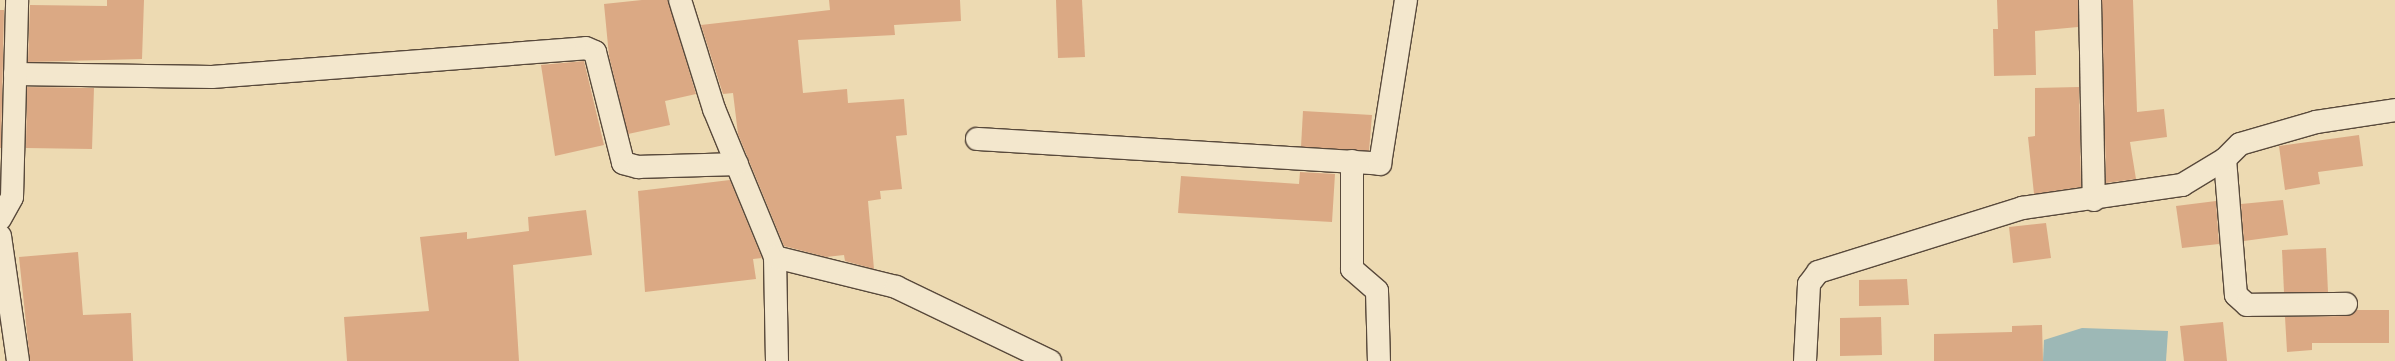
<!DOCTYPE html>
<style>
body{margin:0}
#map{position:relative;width:2395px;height:361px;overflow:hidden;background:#eddab2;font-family:Cardo,serif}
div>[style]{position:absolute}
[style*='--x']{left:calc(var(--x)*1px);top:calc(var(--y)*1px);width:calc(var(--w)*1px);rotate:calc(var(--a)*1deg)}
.water>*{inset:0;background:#9db8b6}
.building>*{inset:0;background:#dba984}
.roads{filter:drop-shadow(1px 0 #58493b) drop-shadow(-1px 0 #58493b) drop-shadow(0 1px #58493b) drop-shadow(0 -1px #58493b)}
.minor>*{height:22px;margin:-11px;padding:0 11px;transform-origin:11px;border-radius:11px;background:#f3e7cd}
span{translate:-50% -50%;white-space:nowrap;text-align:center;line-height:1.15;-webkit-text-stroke:3px #f3e7cd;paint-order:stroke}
</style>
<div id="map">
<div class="water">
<i style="clip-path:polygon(2082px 328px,2168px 331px,2166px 361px,2043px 361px,2044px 340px)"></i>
</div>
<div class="building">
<i style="clip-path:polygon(107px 0,144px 0,142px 59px,28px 62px,30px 5px,107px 6px)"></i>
<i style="clip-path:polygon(642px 0,668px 0,696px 94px,665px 101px,670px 125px,628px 134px,609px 56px,604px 4px)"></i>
<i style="clip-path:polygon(829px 0,960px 0,961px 21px,894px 25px,895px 35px,798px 40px,803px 93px,847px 89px,848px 103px,904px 99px,907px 135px,896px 136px,902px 189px,880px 191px,881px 199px,868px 201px,874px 269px,845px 261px,844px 255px,826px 257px,784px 246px,738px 134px,733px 93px,723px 94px,701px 25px,830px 10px)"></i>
<i style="clip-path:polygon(1056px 0,1082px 0,1085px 57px,1058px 58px)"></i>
<i style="clip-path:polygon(1997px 0,2078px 0,2078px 27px,2035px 31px,2036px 75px,1994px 76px,1993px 29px,1998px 29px)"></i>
<i style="clip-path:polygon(2102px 0,2133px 0,2137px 112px,2164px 109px,2167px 137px,2130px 142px,2136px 179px,2106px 183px)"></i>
<i style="clip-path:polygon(0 10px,4px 10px,1px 148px,0 148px)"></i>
<i style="clip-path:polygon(584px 61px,604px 145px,555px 156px,541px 65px)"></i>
<i style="clip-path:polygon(27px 87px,94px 88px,92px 149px,26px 148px)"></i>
<i style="clip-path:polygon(2079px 87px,2081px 187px,2034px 194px,2028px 137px,2035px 136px,2035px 88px)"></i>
<i style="clip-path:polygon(1303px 111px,1372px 115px,1369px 151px,1301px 147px)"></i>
<i style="clip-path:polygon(2359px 135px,2363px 166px,2318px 172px,2320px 184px,2285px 190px,2279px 146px)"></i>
<i style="clip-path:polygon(1300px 172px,1335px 174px,1332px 222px,1178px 213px,1181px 176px,1299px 184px)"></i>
<i style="clip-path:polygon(730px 180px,762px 258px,753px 259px,756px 279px,645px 292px,638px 191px)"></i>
<i style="clip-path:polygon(2283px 200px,2288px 235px,2244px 241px,2241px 204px)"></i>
<i style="clip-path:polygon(2216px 201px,2219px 244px,2182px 248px,2176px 206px)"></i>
<i style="clip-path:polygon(586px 210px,592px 255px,513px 265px,519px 361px,347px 361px,344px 317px,429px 311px,420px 237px,467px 232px,467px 239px,529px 231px,528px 217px)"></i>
<i style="clip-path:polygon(2046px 223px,2051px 258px,2013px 263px,2009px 227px)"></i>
<i style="clip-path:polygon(2326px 248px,2328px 292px,2284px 292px,2282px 250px)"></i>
<i style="clip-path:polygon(78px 252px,83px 315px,131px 313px,133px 361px,30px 361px,19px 257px)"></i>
<i style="clip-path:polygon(1907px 279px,1909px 305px,1859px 306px,1859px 280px)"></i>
<i style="clip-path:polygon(2357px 310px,2389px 310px,2389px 343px,2312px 343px,2312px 350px,2287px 352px,2285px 317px,2346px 316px)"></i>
<i style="clip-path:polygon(1881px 317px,1882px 355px,1840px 356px,1840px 318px)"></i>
<i style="clip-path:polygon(2223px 322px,2227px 361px,2184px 361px,2180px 326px)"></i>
<i style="clip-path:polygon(2042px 325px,2043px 361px,1934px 361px,1934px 334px,2012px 332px,2012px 326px)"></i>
</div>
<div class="roads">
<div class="minor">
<i style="--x:680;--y:0;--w:114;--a:72.7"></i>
<i style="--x:714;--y:109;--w:160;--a:67.6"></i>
<i style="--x:775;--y:257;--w:104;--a:88.9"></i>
<i style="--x:2090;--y:0;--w:200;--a:88.9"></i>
<i style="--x:15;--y:74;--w:197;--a:0.9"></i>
<i style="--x:212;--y:77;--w:375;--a:-4.4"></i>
<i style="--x:586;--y:48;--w:10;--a:24"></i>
<i style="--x:595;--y:52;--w:114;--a:75.8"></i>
<i style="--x:623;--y:163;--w:16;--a:15"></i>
<i style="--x:638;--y:167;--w:99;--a:-1.7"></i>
<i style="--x:977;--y:139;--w:404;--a:3.5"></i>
<i style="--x:1380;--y:164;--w:166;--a:-81"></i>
<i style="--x:2225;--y:159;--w:136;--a:85.4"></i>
<i style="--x:2236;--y:295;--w:15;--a:42"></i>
<i style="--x:2247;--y:305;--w:99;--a:-0.6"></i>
<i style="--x:1352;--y:161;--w:108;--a:90"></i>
<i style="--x:1352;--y:269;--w:33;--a:41"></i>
<i style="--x:1377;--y:291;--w:70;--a:88.4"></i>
<i style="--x:0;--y:219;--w:25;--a:-61"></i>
<i style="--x:12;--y:197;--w:197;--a:-88.5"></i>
<i style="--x:0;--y:236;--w:126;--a:81.8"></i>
<i style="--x:775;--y:257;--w:125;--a:13.9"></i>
<i style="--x:896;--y:287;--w:171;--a:25.7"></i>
<i style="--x:1805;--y:361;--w:77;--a:-87"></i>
<i style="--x:1809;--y:284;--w:15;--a:-53"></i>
<i style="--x:1818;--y:272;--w:214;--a:-17.4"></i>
<i style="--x:2022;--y:208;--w:162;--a:-8.2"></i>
<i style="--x:2182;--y:185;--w:50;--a:-31.2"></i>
<i style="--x:2225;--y:159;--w:21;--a:-45"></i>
<i style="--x:2240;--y:144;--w:79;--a:-16.1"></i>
<i style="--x:2316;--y:122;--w:80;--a:-8.6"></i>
</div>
</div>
</div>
